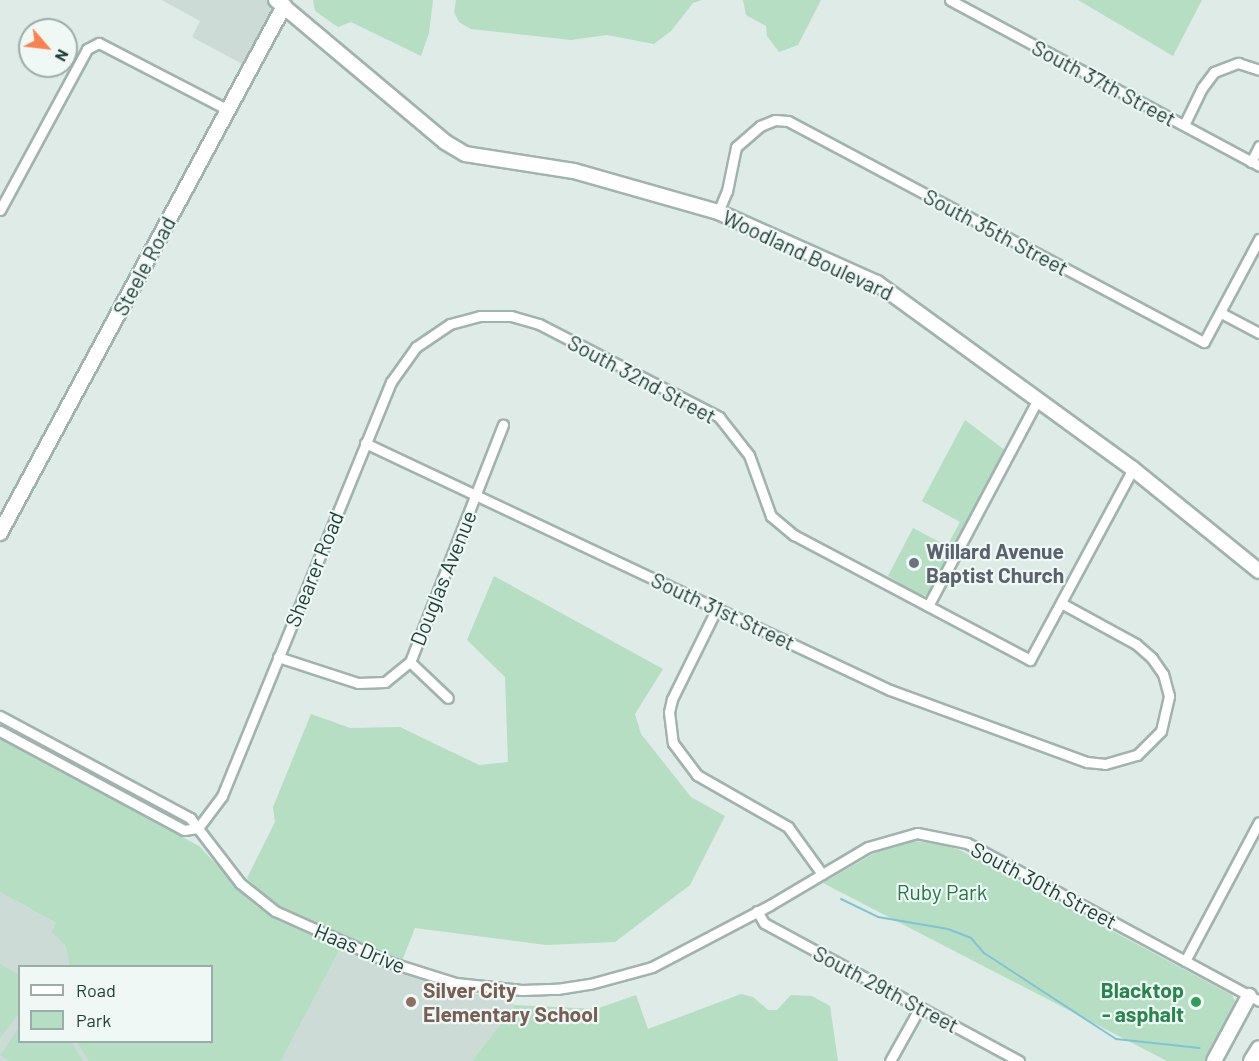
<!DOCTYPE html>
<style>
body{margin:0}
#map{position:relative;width:1259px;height:1061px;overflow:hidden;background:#deebe6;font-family:Barlow,sans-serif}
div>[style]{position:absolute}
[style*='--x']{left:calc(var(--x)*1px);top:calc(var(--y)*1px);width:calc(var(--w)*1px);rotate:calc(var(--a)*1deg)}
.built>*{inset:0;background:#ccdbd5}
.green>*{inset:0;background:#b5dec3}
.stream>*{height:2px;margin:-1px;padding:0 1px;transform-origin:1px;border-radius:1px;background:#81c3d5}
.roads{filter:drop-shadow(2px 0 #a1b3ae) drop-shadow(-2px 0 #a1b3ae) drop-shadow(0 2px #a1b3ae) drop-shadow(0 -2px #a1b3ae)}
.street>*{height:9px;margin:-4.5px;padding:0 4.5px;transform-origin:4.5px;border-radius:4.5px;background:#fff}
.secondary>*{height:14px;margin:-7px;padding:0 7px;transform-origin:7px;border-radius:7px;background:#fff}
.dots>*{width:16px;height:16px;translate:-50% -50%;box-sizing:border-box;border:3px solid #eff8f4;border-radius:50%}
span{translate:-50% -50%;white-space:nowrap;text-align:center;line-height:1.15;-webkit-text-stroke:4.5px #eff8f4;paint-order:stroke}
.street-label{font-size:21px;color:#1e3c36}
.worship-label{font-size:21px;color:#5b616d;font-weight:700}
.left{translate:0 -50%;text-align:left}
.park-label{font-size:21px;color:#26764a}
.education-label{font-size:21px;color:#785e54;font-weight:700}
.leisure-label{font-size:21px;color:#27864d;font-weight:700}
.right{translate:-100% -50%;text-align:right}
.legend{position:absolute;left:18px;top:965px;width:195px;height:78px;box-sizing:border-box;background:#eff8f4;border:2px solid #9bada8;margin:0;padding:8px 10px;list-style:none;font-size:18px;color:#1e3c36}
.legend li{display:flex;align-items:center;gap:12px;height:30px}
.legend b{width:30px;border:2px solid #9bada8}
.north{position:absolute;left:18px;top:18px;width:60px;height:60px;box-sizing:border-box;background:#eff8f4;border:2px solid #9bada8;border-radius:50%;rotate:118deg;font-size:16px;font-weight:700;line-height:24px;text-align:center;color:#1e3c36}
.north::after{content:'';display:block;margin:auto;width:21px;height:27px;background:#fc824b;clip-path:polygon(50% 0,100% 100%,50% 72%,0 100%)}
</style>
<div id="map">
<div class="built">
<i style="clip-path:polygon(162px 0,268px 0,271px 11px,244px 65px,192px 37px,200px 21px)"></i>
<i style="clip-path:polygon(0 892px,97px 946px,101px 966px,20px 966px,20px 1042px,99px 1042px,107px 1061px,0 1061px)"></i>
<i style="clip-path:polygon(341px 947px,406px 974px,456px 991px,501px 998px,515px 1005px,472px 1061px,281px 1061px)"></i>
</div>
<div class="green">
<i style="clip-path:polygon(313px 0,433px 0,429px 33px,421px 56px,351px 22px,338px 27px,315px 11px)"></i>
<i style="clip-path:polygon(456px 0,702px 0,693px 3px,671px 31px,654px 44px,607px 35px,571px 40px,471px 29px,459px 22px,454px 12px)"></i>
<i style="clip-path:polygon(743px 0,821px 0,798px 45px,779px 52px,767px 36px,766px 26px,746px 15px)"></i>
<i style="clip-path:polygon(1078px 0,1202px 0,1173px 56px)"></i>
<i style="clip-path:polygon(965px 420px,1006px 451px,928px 595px,921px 596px,888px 576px,913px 528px,947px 546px,960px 522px,922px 501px)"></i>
<i style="clip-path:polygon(494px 576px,663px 669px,635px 714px,641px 734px,691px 797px,725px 816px,690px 885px,615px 942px,546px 945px,415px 928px,402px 961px,285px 909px,267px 898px,247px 878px,275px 822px,273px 807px,311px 714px,350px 728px,400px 727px,479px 765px,508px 762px,505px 677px,467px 640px)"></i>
<i style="clip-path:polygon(0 738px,199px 846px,256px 906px,341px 947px,281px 1061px,89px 1061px,77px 1042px,212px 1042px,212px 966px,70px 966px,66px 946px,52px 932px,56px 923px,0 892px)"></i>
<i style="clip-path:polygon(912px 841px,938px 843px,960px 850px,1232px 995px,1236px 1003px,1206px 1061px,1167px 1061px,823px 883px,878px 851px)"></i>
<i style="clip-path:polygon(0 964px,19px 975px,20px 1012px,0 1038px)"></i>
<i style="clip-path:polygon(741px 994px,753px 997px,768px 1010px,777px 1010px,791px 995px,812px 996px,830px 1006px,838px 1061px,472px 1061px,515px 1005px,596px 1009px,636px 995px,648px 1029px)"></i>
<i style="clip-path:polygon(19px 1028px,20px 1042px,71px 1042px,83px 1061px,10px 1061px,0 1055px)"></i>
</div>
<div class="stream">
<i style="--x:841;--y:899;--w:41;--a:25.9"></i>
<i style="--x:878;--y:917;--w:71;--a:9.7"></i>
<i style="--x:948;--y:929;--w:25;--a:21"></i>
<i style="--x:971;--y:938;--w:20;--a:49"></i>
<i style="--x:984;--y:953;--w:158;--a:33.1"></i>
<i style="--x:1116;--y:1039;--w:84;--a:6.1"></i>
</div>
<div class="roads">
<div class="street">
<i style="--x:950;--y:0;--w:351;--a:28.2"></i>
<i style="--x:1184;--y:125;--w:41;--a:-64.1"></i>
<i style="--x:1202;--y:88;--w:20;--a:-53"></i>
<i style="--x:1214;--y:72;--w:26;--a:-21"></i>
<i style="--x:1238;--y:63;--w:22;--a:18"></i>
<i style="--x:1251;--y:162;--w:18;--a:-63"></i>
<i style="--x:0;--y:210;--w:183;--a:-61.6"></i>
<i style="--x:87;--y:49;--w:13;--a:-27"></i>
<i style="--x:99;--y:43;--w:145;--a:27.4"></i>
<i style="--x:718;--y:212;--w:23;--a:-67"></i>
<i style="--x:727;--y:191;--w:45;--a:-78.4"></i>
<i style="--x:736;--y:147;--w:32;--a:-41"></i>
<i style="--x:760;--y:126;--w:16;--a:-22"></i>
<i style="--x:775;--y:120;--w:13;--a:4"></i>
<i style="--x:788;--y:121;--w:471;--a:28"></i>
<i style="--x:1204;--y:342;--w:117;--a:-61.9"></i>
<i style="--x:1221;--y:313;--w:43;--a:27.8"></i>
<i style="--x:365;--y:443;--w:580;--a:25.2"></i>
<i style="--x:890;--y:690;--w:210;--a:20.1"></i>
<i style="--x:1087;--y:762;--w:18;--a:6"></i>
<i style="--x:1105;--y:764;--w:33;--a:-16"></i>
<i style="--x:1137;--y:755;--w:34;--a:-45"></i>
<i style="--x:1161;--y:731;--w:36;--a:-77"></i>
<i style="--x:1169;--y:696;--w:23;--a:-105"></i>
<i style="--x:1163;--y:674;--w:19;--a:-125"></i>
<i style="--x:1152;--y:658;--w:21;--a:-139"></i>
<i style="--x:1136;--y:644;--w:85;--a:-151.3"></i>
<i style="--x:928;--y:606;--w:234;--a:-62"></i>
<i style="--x:717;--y:608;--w:102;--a:116.3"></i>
<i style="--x:672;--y:699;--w:13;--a:103"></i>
<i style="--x:669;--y:712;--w:31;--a:83"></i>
<i style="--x:673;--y:743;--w:40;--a:53"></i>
<i style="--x:697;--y:775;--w:105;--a:29.7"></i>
<i style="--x:788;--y:827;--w:58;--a:54.1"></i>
<i style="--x:278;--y:657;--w:84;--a:18"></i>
<i style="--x:358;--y:683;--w:27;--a:-2"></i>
<i style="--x:385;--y:682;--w:32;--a:-39"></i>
<i style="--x:410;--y:662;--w:255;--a:-68.6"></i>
<i style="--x:410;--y:662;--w:52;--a:43.5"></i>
<i style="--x:0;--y:716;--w:216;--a:28.2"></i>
<i style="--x:190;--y:818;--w:82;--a:52.4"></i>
<i style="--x:240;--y:883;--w:45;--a:38.7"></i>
<i style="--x:275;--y:911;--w:125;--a:24.1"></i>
<i style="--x:389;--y:962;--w:70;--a:17.4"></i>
<i style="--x:456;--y:983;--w:66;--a:6.1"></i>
<i style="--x:522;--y:990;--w:35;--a:-2"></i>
<i style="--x:557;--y:989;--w:33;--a:-9"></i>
<i style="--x:590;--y:984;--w:64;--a:-15.3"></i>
<i style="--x:652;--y:967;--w:133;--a:-27.7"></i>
<i style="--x:770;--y:905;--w:114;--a:-30.6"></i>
<i style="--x:868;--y:847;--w:51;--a:-15.9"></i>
<i style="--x:917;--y:833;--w:51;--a:11.3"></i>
<i style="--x:967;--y:843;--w:332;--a:28.4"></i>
<i style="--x:0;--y:731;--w:209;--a:28.3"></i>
<i style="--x:184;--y:830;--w:14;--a:-8"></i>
<i style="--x:198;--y:828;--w:40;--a:-53"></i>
<i style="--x:222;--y:796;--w:447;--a:-67.8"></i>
<i style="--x:391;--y:382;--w:43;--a:-54.5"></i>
<i style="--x:416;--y:347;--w:41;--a:-34.1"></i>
<i style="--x:450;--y:324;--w:31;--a:-15"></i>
<i style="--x:480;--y:316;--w:31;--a:0"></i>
<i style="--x:511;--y:316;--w:29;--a:16"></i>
<i style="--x:539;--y:324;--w:203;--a:27.3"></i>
<i style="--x:719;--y:417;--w:48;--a:51.7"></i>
<i style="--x:749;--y:455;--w:65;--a:70.2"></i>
<i style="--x:771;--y:516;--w:30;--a:40"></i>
<i style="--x:794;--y:535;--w:267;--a:27.9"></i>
<i style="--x:1030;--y:660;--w:217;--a:-61.7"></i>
<i style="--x:757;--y:911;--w:14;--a:60"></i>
<i style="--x:764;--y:923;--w:290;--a:28.4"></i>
<i style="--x:1185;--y:961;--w:157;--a:-62"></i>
<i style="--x:890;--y:1061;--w:62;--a:-60.9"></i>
</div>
<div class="secondary">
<i style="--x:276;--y:0;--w:221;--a:40"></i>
<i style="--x:445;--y:142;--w:23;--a:31"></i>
<i style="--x:465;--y:154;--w:110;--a:8.9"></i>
<i style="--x:574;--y:171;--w:150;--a:15.9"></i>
<i style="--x:718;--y:212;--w:174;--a:24.1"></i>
<i style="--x:877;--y:283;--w:316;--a:36"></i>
<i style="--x:1133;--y:469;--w:162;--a:39"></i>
<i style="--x:0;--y:533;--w:599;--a:-61.68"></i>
<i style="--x:1214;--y:1061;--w:74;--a:-61.7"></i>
<i style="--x:1251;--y:1061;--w:15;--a:-58"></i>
</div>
</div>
<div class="dots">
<i style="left:914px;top:563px;background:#6b7280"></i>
<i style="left:411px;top:1002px;background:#8d6e63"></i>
<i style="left:1196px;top:1002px;background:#2e9e5b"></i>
</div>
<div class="street-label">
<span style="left:1104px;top:83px;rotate:28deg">South 37th Street</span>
<span style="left:996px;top:232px;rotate:28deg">South 35th Street</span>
<span style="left:808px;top:255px;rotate:25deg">Woodland Boulevard</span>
<span style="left:144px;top:266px;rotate:-62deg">Steele Road</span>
<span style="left:642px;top:379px;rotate:28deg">South 32nd Street</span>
<span style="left:314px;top:569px;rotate:-68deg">Shearer Road</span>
<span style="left:443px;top:578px;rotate:-68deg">Douglas Avenue</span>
<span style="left:723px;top:611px;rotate:25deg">South 31st Street</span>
<span style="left:1044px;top:885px;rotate:28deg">South 30th Street</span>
<span style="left:360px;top:948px;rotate:23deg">Haas Drive</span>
<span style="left:886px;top:989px;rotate:28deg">South 29th Street</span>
</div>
<div class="worship-label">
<span class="left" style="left:926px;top:563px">Willard Avenue<br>Baptist Church</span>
</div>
<div class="park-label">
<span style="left:942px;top:892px">Ruby Park</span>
</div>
<div class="education-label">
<span class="left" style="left:423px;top:1002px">Silver City<br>Elementary School</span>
</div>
<div class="leisure-label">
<span class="right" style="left:1184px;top:1002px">Blacktop<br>- asphalt</span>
</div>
<ul class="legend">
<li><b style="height:8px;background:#fff"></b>Road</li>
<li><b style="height:16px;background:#b5dec3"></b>Park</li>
</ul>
<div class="north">N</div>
</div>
